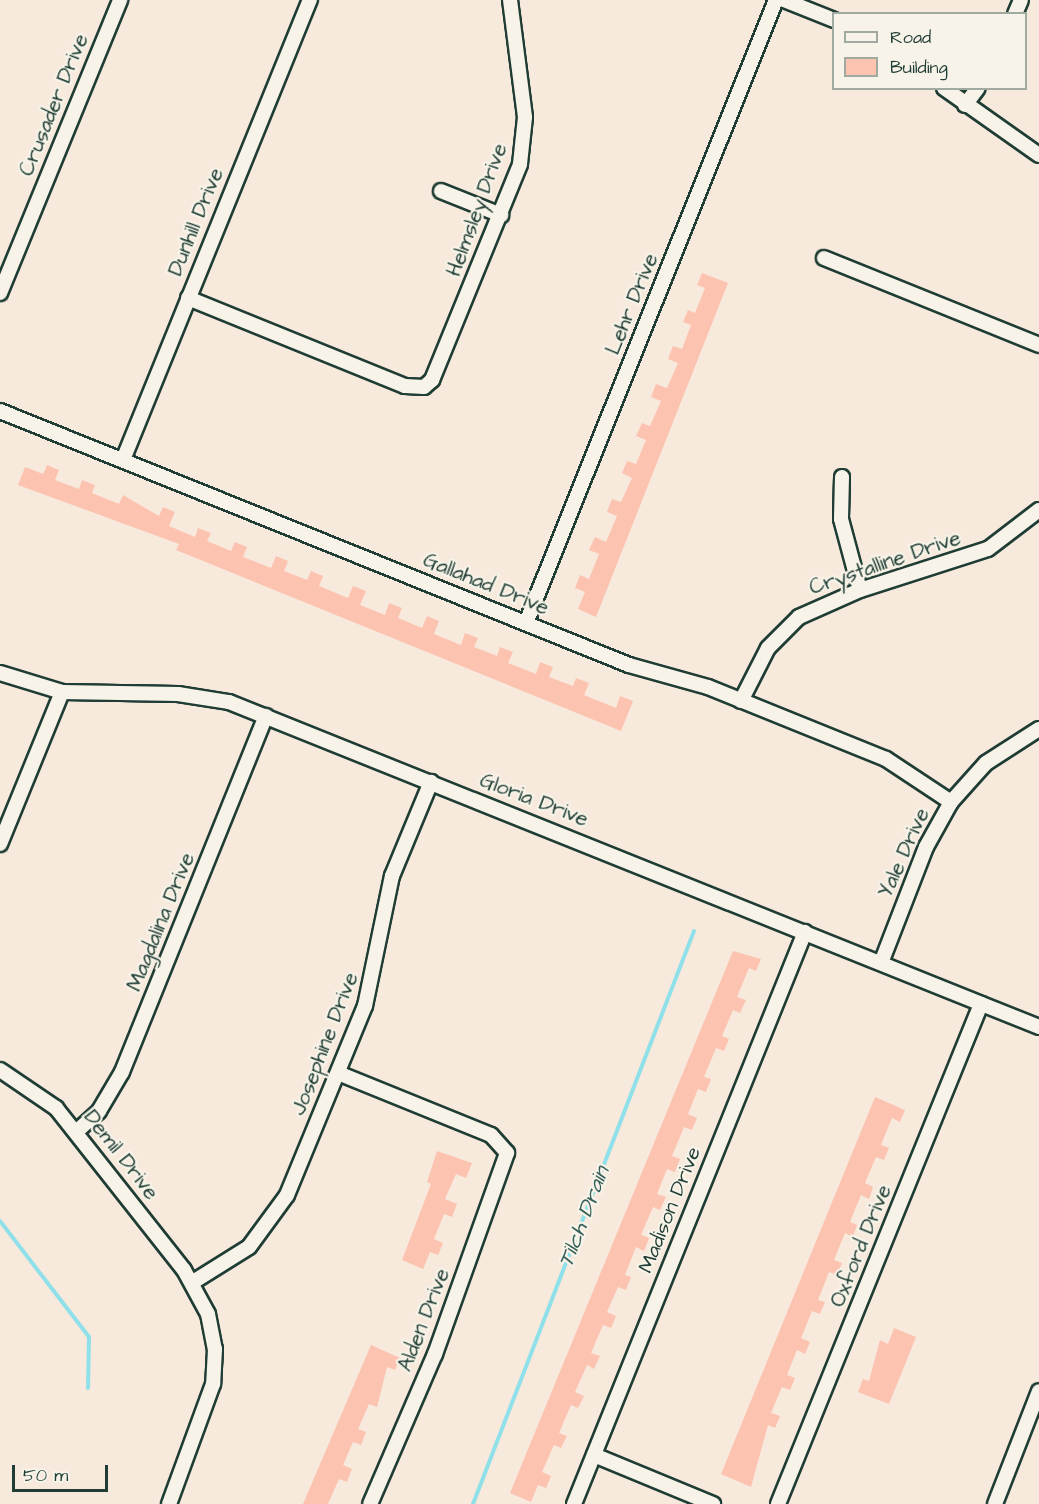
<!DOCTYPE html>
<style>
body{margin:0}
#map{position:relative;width:1039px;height:1504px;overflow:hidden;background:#f8e9dd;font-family:"Architects Daughter",sans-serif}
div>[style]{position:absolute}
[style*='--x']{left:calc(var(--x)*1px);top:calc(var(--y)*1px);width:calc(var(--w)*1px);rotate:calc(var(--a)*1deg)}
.stream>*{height:4px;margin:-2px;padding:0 2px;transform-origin:2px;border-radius:2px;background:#8fe0e8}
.building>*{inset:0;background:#fcc3b1}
.roads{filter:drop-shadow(2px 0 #1f3d34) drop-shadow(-2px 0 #1f3d34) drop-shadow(0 2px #1f3d34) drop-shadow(0 -2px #1f3d34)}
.minor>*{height:14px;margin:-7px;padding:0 7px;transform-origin:7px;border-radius:7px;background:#f7f3e8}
span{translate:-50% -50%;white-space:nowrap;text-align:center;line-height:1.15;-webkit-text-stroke:4.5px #f7f3e8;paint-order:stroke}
.street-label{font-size:21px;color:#1f3d34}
.water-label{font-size:22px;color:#355e58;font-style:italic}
.legend{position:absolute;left:832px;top:12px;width:195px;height:78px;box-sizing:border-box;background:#f7f3e8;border:2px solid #a1aaa0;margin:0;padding:8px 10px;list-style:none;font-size:18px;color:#1f3d34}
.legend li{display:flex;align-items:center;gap:12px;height:30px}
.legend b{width:30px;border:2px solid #a1aaa0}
.scale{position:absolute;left:12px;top:1465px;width:96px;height:27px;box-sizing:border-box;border:3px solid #1f3d34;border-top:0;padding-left:8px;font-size:18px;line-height:21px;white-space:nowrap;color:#1f3d34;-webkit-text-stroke:4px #f7f3e8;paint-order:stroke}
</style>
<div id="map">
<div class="stream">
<i style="--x:0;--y:1221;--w:146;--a:52.5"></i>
<i style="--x:89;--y:1337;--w:51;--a:91.1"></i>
<i style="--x:473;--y:1504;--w:614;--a:-68.91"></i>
</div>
<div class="building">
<i style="clip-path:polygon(702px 273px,728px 283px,596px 617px,578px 609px,585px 592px,575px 588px,580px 575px,589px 579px,599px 554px,589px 550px,595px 537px,606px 542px,617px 516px,607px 512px,612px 499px,621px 502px,632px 478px,622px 473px,627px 461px,636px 464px,646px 440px,636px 436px,642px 423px,650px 426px,661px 401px,651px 397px,656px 384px,667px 388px,678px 363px,668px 359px,673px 346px,682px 349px,691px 325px,683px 322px,688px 310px,695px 313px,705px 288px,697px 285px)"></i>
<i style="clip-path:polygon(47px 465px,59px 470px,55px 480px,79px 489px,82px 480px,95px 485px,92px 493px,119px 504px,123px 495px,159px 516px,163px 507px,175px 512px,169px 526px,195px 537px,198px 528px,211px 533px,207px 541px,231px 551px,235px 542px,247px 547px,243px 557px,271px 568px,276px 556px,288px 561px,284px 571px,307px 580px,311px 571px,323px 576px,319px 586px,348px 598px,353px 586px,366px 591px,360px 605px,385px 615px,389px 603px,402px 608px,398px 618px,422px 628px,427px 616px,439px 621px,434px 634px,461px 645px,465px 633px,478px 638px,474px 647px,497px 656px,500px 647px,513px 652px,508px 663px,536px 674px,540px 662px,553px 667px,549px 677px,573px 686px,576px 678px,589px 683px,584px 695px,616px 708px,620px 696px,633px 701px,621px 731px,176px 550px,179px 544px,18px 485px,25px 467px,43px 474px)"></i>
<i style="clip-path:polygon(733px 951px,761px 959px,756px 971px,749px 968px,737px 997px,746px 1000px,740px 1013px,733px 1010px,722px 1036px,729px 1039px,724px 1051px,716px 1048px,704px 1077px,711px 1079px,706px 1092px,698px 1089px,688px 1114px,697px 1118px,692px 1130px,684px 1127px,672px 1156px,680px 1159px,675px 1172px,667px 1169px,657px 1194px,666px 1197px,660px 1210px,653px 1207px,641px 1235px,649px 1238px,644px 1251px,636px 1247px,625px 1275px,631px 1277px,626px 1290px,618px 1287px,607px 1312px,616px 1316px,611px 1328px,603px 1325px,591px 1353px,600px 1356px,594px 1369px,587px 1365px,575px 1392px,584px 1396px,578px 1408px,571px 1405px,559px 1433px,567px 1436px,561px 1448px,554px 1445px,542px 1472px,551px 1476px,546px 1488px,538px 1485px,531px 1502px,510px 1493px)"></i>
<i style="clip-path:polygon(875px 1097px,905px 1110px,900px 1122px,892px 1118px,881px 1145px,889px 1148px,884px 1160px,876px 1157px,865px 1183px,873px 1187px,869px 1199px,861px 1195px,850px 1222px,857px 1225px,853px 1237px,845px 1233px,834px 1260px,842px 1263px,837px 1275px,829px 1272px,818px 1300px,825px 1302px,820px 1314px,812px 1311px,801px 1338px,810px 1342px,805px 1354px,797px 1350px,787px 1375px,795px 1378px,790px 1390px,782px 1387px,771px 1413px,780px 1416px,775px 1428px,768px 1425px,751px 1487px,721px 1474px)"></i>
<i style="clip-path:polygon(437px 1151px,472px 1163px,466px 1178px,456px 1174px,445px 1199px,457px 1204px,452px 1217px,444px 1214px,434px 1239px,443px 1243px,438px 1255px,430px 1252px,423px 1269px,402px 1260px,431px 1184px,427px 1182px)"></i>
<i style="clip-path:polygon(894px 1328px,916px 1337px,889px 1404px,858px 1392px,863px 1379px,869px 1381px,880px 1340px,888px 1344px)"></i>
<i style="clip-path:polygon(371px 1345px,400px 1358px,395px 1370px,387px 1367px,377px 1407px,369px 1404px,358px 1429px,366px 1432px,361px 1445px,353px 1442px,343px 1465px,352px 1469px,347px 1482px,339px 1479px,328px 1504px,303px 1504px)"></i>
</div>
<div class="roads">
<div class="minor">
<i style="--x:784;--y:0;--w:54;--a:21.8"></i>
<i style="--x:1015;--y:14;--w:15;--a:-67"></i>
<i style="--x:944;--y:88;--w:116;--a:35.2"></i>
<i style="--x:965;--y:105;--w:21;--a:-53"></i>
<i style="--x:441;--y:191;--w:65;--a:21.8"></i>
<i style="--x:824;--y:258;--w:232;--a:22"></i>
<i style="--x:0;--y:293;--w:317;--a:-67.7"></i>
<i style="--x:188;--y:298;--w:234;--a:22.1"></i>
<i style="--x:405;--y:386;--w:19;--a:3"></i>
<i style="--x:424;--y:387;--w:11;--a:-41"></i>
<i style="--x:432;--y:380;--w:233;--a:-67.8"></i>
<i style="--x:520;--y:164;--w:47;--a:-83.9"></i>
<i style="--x:525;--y:117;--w:118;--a:-97.3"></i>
<i style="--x:0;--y:411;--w:678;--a:21.99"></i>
<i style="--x:629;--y:665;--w:82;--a:15.6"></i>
<i style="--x:708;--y:687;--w:192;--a:22"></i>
<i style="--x:886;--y:759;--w:78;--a:33.5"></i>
<i style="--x:123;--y:460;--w:497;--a:-67.9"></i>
<i style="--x:842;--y:477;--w:42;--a:91.4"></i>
<i style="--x:841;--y:519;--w:73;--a:75"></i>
<i style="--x:526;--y:623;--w:671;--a:-68.14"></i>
<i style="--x:0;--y:673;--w:65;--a:17"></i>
<i style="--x:62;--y:692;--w:116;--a:1"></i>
<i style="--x:178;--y:694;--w:52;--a:8.9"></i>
<i style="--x:229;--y:702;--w:873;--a:21.86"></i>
<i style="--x:741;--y:701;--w:59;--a:-63"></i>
<i style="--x:768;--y:648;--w:44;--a:-45"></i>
<i style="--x:799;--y:617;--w:67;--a:-23.9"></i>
<i style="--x:860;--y:590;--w:134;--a:-17.8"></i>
<i style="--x:988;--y:549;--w:64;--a:-37.4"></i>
<i style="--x:0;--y:844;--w:164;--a:-67.8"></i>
<i style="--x:881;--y:963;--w:124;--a:-68.8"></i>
<i style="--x:926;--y:847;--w:51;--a:-60.9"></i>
<i style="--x:951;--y:802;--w:52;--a:-48.1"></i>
<i style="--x:986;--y:763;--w:63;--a:-32.7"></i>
<i style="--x:0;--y:1070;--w:68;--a:34.2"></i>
<i style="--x:56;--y:1108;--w:206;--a:51.7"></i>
<i style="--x:184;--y:1270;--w:50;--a:61.4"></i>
<i style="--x:208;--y:1314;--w:36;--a:79"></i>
<i style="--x:215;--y:1349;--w:35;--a:93"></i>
<i style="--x:213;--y:1384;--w:128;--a:110.1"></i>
<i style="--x:338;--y:1073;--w:165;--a:22.1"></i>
<i style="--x:491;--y:1135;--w:24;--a:48"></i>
<i style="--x:507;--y:1153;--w:214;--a:109.7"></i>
<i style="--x:435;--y:1354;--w:163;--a:113.4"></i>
<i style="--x:76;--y:1132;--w:31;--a:-42"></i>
<i style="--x:99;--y:1111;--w:45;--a:-59.5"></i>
<i style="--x:122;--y:1072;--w:384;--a:-68"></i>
<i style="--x:193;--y:1282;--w:66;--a:-32"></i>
<i style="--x:249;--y:1247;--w:64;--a:-53.8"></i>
<i style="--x:287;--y:1195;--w:204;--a:-67.6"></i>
<i style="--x:365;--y:1006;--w:133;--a:-78.3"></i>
<i style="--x:392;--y:876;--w:102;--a:-67.5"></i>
<i style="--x:594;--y:1455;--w:129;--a:22.4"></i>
<i style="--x:574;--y:1504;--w:617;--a:-68.01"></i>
<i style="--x:778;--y:1504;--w:540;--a:-67.9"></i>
<i style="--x:995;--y:1504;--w:121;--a:-68.7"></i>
</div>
</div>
<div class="street-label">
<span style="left:54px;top:105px;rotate:-68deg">Crusader Drive</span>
<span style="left:477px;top:210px;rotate:-70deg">Helmsley Drive</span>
<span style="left:196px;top:222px;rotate:-68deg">Dunhill Drive</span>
<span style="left:632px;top:304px;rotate:-68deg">Lehr Drive</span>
<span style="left:885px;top:563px;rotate:-19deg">Crystalline Drive</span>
<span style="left:486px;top:584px;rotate:22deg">Gallahad Drive</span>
<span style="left:534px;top:800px;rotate:21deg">Gloria Drive</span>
<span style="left:904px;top:853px;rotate:-66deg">Yale Drive</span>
<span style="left:161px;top:922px;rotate:-68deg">Magdalina Drive</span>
<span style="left:325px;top:1044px;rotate:-69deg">Josephine Drive</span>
<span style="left:121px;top:1155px;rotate:52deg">Demil Drive</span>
<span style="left:670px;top:1210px;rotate:-68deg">Madison Drive</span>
<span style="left:861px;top:1246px;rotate:-68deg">Oxford Drive</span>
<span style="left:424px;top:1320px;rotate:-69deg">Alden Drive</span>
</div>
<div class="water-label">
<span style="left:584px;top:1217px;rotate:-69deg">Tilch Drain</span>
</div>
<ul class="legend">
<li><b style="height:8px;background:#f7f3e8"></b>Road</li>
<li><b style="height:16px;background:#fcc3b1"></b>Building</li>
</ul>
<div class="scale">50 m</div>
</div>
